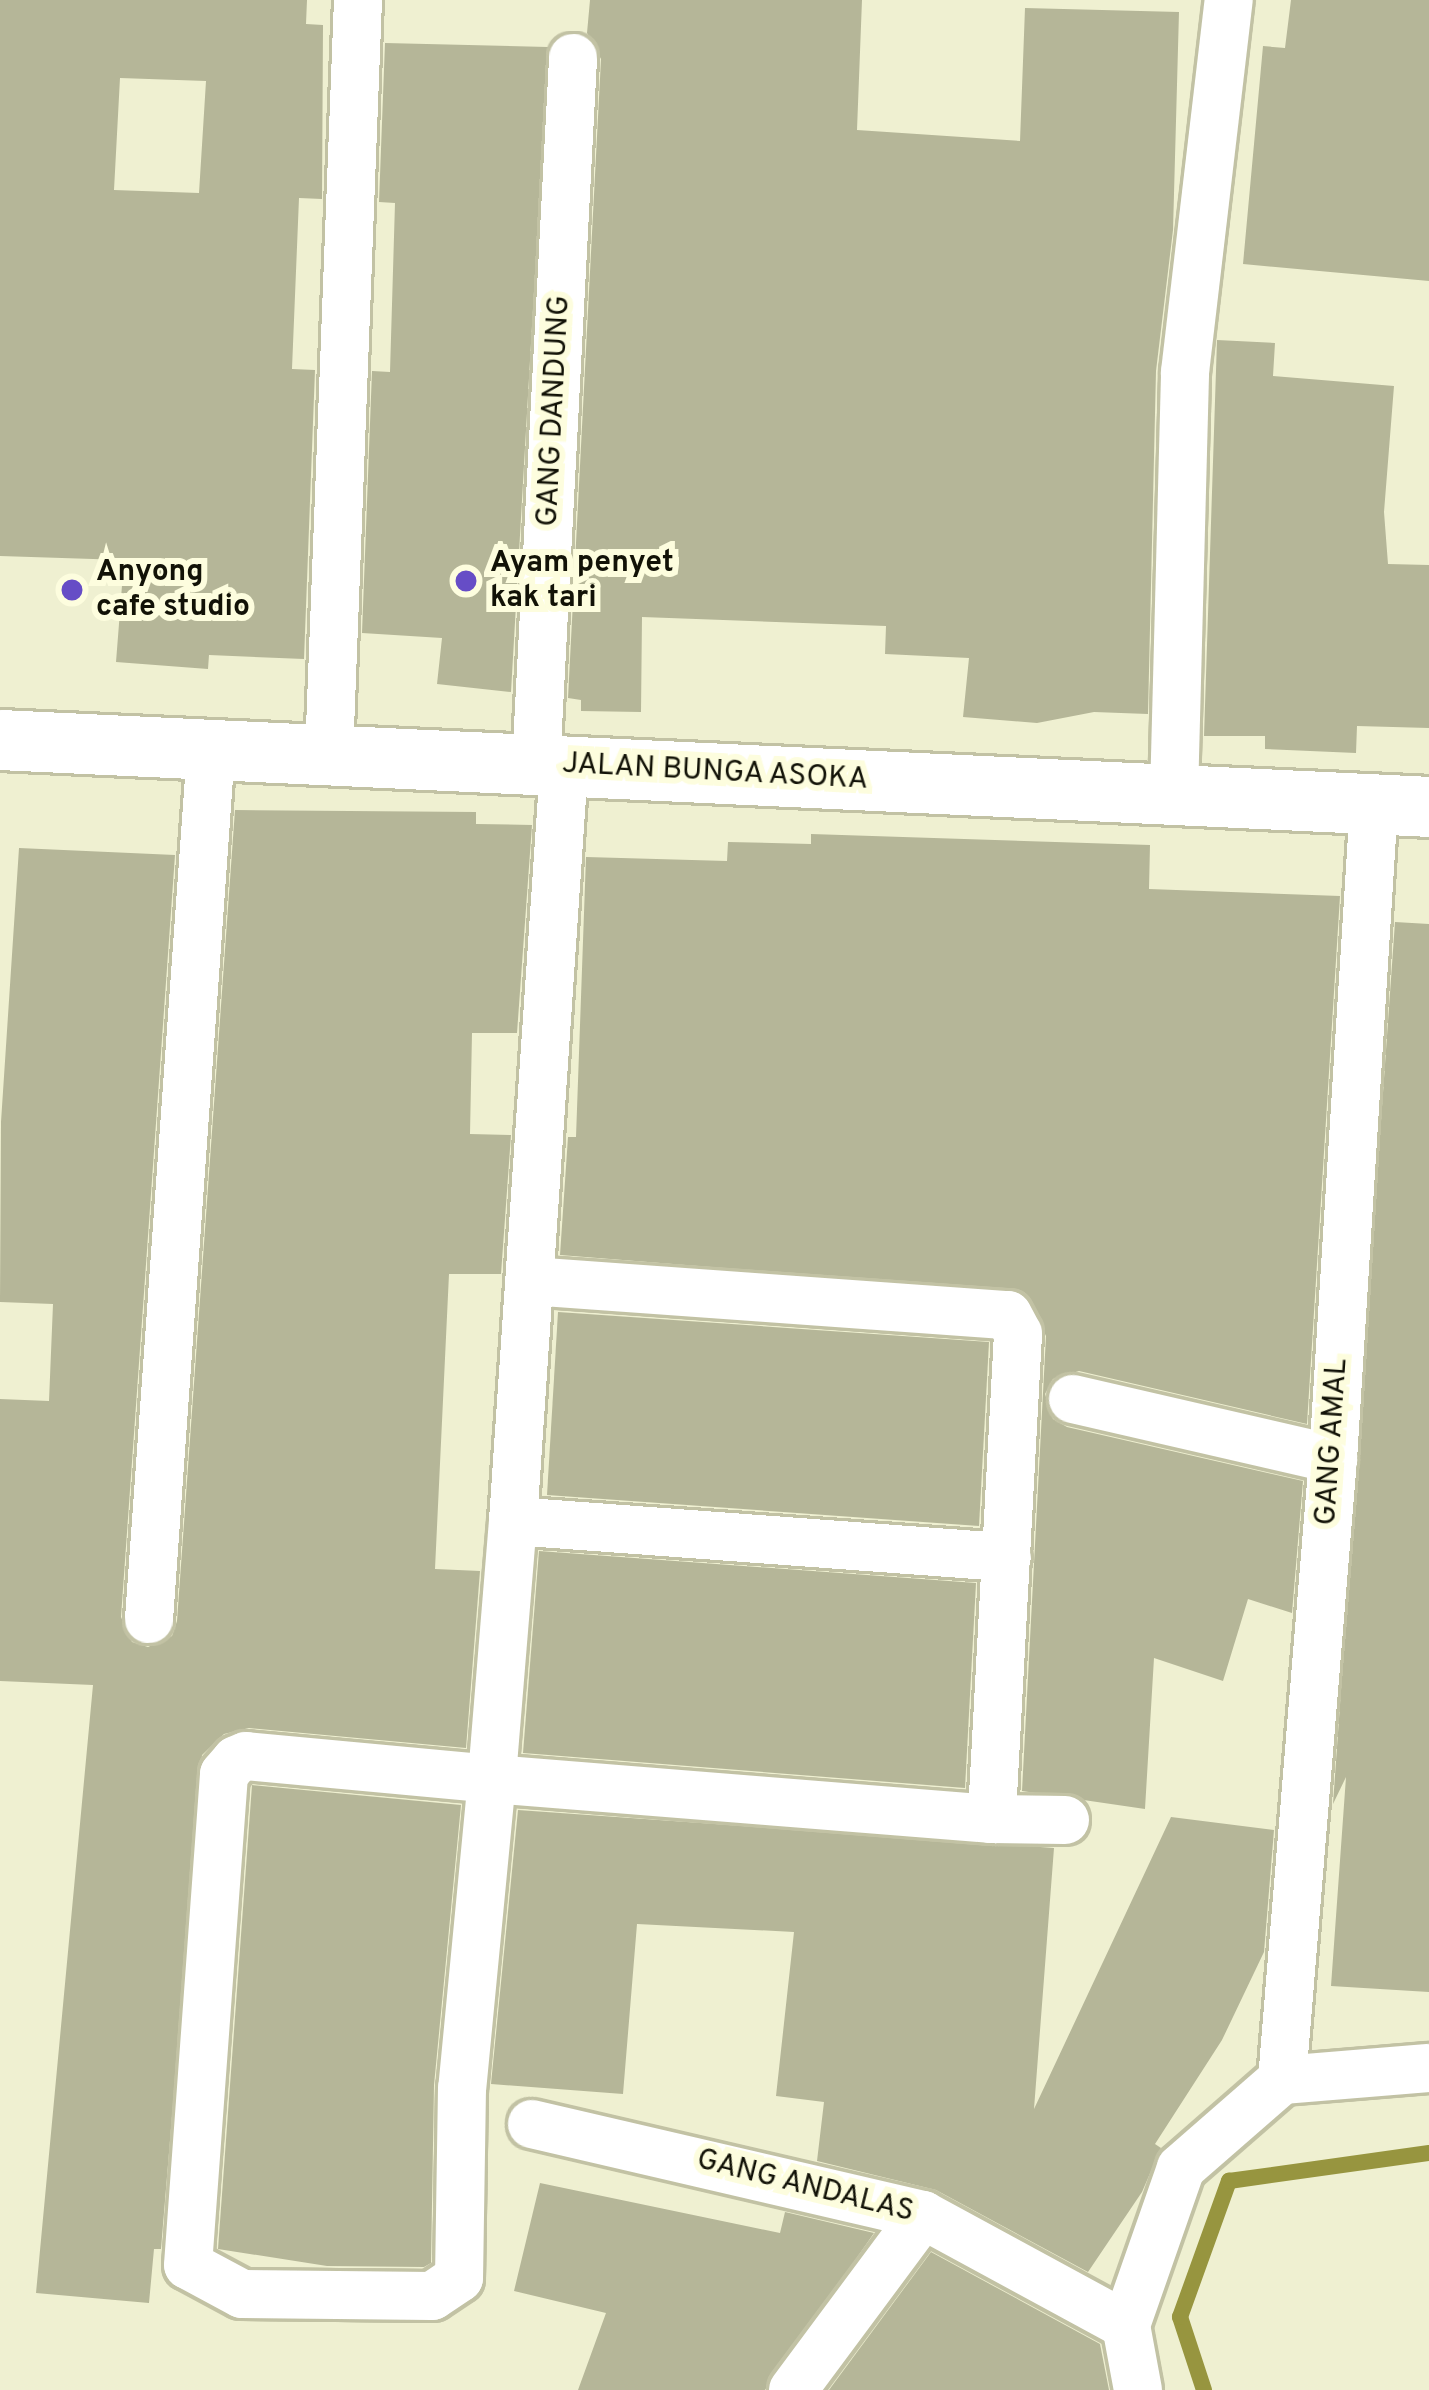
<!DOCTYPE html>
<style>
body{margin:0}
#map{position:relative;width:1429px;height:2390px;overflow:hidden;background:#eff0d1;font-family:Overpass,sans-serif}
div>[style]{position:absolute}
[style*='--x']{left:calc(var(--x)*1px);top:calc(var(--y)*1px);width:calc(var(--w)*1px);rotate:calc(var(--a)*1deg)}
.stream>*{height:16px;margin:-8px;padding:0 8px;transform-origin:8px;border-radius:8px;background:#97953f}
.building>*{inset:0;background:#b5b698}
.roads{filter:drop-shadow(3px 0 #c2c2a4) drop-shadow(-3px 0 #c2c2a4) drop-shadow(0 3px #c2c2a4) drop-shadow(0 -3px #c2c2a4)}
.minor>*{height:48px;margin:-24px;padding:0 24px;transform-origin:24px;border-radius:24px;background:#fff}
.tertiary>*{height:60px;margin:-30px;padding:0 30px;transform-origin:30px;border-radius:30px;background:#fff}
.dots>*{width:33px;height:33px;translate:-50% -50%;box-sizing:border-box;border:6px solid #fdfdde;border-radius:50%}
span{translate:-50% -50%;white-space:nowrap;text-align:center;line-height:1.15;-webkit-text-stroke:12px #fdfdde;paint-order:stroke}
.street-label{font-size:30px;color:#121207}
.poi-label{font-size:30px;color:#121207;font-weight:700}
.left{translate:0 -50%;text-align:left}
</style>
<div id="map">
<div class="stream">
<i style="--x:1204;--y:2390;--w:77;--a:-108.2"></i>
<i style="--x:1180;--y:2317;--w:145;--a:-70.2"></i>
<i style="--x:1229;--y:2181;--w:202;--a:-8"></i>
</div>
<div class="building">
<i style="clip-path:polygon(evenodd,0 0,307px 0,306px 24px,323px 25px,322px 199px,299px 198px,292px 369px,315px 370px,304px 659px,209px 655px,208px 669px,116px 662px,124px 560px,0 556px,0 0,120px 78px,206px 81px,199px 193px,114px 190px,120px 78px)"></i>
<i style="clip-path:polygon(590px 0,862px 0,857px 130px,1020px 141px,1025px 8px,1179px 12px,1173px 230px,1156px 371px,1148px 714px,1094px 712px,1037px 723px,963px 717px,969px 658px,885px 654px,886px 626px,642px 617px,641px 712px,581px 711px,581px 700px,568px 698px,601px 59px,587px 33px)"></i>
<i style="clip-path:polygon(1291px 0,1429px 0,1429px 281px,1243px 264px,1263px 46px,1285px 48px)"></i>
<i style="clip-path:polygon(385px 43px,548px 47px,511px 692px,437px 684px,442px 638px,362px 633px,372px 371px,390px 372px,395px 203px,379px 202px)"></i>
<i style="clip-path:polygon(1217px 340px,1275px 343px,1273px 376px,1394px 386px,1384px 512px,1388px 564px,1429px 565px,1429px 728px,1357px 726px,1356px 753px,1265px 749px,1265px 736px,1204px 736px)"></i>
<i style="clip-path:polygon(235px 810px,476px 812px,476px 824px,532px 825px,517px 1033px,472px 1033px,470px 1134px,511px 1135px,501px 1274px,449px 1274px,435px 1569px,480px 1571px,466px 1748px,249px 1728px,224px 1734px,202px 1755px,161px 2249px,154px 2249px,149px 2303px,36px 2293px,93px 1685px,0 1681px,0 1399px,49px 1401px,53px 1304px,0 1302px,1px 1122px,19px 848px,175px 855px,121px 1617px,132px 1642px,148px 1647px,172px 1636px,177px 1621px)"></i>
<i style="clip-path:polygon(811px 834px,1150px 845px,1149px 889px,1340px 896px,1307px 1424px,1079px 1371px,1053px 1379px,1045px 1394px,1053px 1419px,1067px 1427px,1303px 1481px,1292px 1613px,1248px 1599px,1223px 1681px,1154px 1658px,1145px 1809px,1022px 1791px,1046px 1336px,1024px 1292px,560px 1255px,568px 1137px,576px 1137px,586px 857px,727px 861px,728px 842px,811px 844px)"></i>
<i style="clip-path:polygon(1395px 922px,1429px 924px,1429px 1992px,1331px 1986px,1346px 1777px,1333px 1804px)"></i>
<i style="clip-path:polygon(558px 1312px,989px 1342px,979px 1526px,547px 1495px)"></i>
<i style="clip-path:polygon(539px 1551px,976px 1583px,965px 1788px,523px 1753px)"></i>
<i style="clip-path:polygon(252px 1785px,461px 1805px,434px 2085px,431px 2263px,424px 2267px,327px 2266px,218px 2249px)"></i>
<i style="clip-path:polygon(518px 1810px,1054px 1848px,1034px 2109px,1171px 1817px,1274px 1830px,1264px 1952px,1222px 2040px,1155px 2144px,1161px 2148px,1142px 2192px,1088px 2272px,936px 2190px,817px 2161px,824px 2102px,776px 2096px,794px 1932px,637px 1924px,623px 2094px,491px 2084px)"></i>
<i style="clip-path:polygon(540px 2183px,780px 2233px,785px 2212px,874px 2233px,765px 2390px,578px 2390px,606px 2313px,514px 2291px)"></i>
<i style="clip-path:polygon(931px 2252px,1100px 2344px,1109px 2390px,829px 2390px)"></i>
</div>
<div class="roads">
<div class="minor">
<i style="--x:329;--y:755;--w:756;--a:-87.8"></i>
<i style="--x:536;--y:765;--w:708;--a:-87"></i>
<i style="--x:564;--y:767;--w:756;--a:93.87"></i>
<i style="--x:513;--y:1521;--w:259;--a:94.7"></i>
<i style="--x:492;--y:1779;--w:310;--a:95.5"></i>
<i style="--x:462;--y:2088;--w:190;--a:90.9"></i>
<i style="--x:459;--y:2278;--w:32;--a:146"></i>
<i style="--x:432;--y:2296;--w:190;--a:-179.4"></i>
<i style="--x:242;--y:2294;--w:61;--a:-151.8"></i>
<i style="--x:188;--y:2265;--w:492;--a:-85.8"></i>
<i style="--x:224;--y:1774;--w:18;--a:-49"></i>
<i style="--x:236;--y:1760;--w:11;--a:-22"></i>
<i style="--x:246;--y:1756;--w:247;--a:5.3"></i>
<i style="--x:492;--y:1779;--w:502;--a:4.57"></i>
<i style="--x:992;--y:1819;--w:73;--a:0.8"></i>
<i style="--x:1174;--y:795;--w:423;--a:-88.5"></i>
<i style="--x:1185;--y:372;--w:375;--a:-83.3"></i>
<i style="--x:530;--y:1281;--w:479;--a:4.1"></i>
<i style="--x:1008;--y:1315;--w:21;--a:62"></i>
<i style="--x:1018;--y:1334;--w:486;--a:93.1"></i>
<i style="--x:1073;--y:1399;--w:267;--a:13"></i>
<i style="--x:513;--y:1521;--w:495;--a:4.2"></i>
<i style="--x:149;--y:1619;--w:871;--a:-85.92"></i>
<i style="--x:1282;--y:2080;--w:623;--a:-85.31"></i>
<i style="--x:1333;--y:1459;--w:656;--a:-86.42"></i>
<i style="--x:532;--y:2124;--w:401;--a:13.1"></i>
<i style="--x:923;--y:2215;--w:231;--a:28.5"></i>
<i style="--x:793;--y:2390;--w:218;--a:-53.4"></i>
<i style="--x:1138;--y:2390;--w:66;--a:-100.5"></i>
<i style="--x:1126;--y:2325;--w:166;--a:-70.7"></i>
<i style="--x:1181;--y:2168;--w:134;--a:-41.1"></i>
<i style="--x:1282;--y:2080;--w:147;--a:-4.7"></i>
</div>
<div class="tertiary">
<i style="--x:0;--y:740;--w:1431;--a:2.68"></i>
</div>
</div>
<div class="dots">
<i style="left:466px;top:581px;background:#664dc6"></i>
<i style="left:72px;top:590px;background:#664dc6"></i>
</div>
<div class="street-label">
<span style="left:555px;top:411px;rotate:-87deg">GANG DANDUNG</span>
<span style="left:715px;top:773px;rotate:3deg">JALAN BUNGA ASOKA</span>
<span style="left:1333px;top:1442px;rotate:-86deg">GANG AMAL</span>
<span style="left:805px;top:2187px;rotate:14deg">GANG ANDALAS</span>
</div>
<div class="poi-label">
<span class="left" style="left:490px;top:581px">Ayam penyet<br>kak tari</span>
<span class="left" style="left:96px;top:590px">Anyong<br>cafe studio</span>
</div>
</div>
